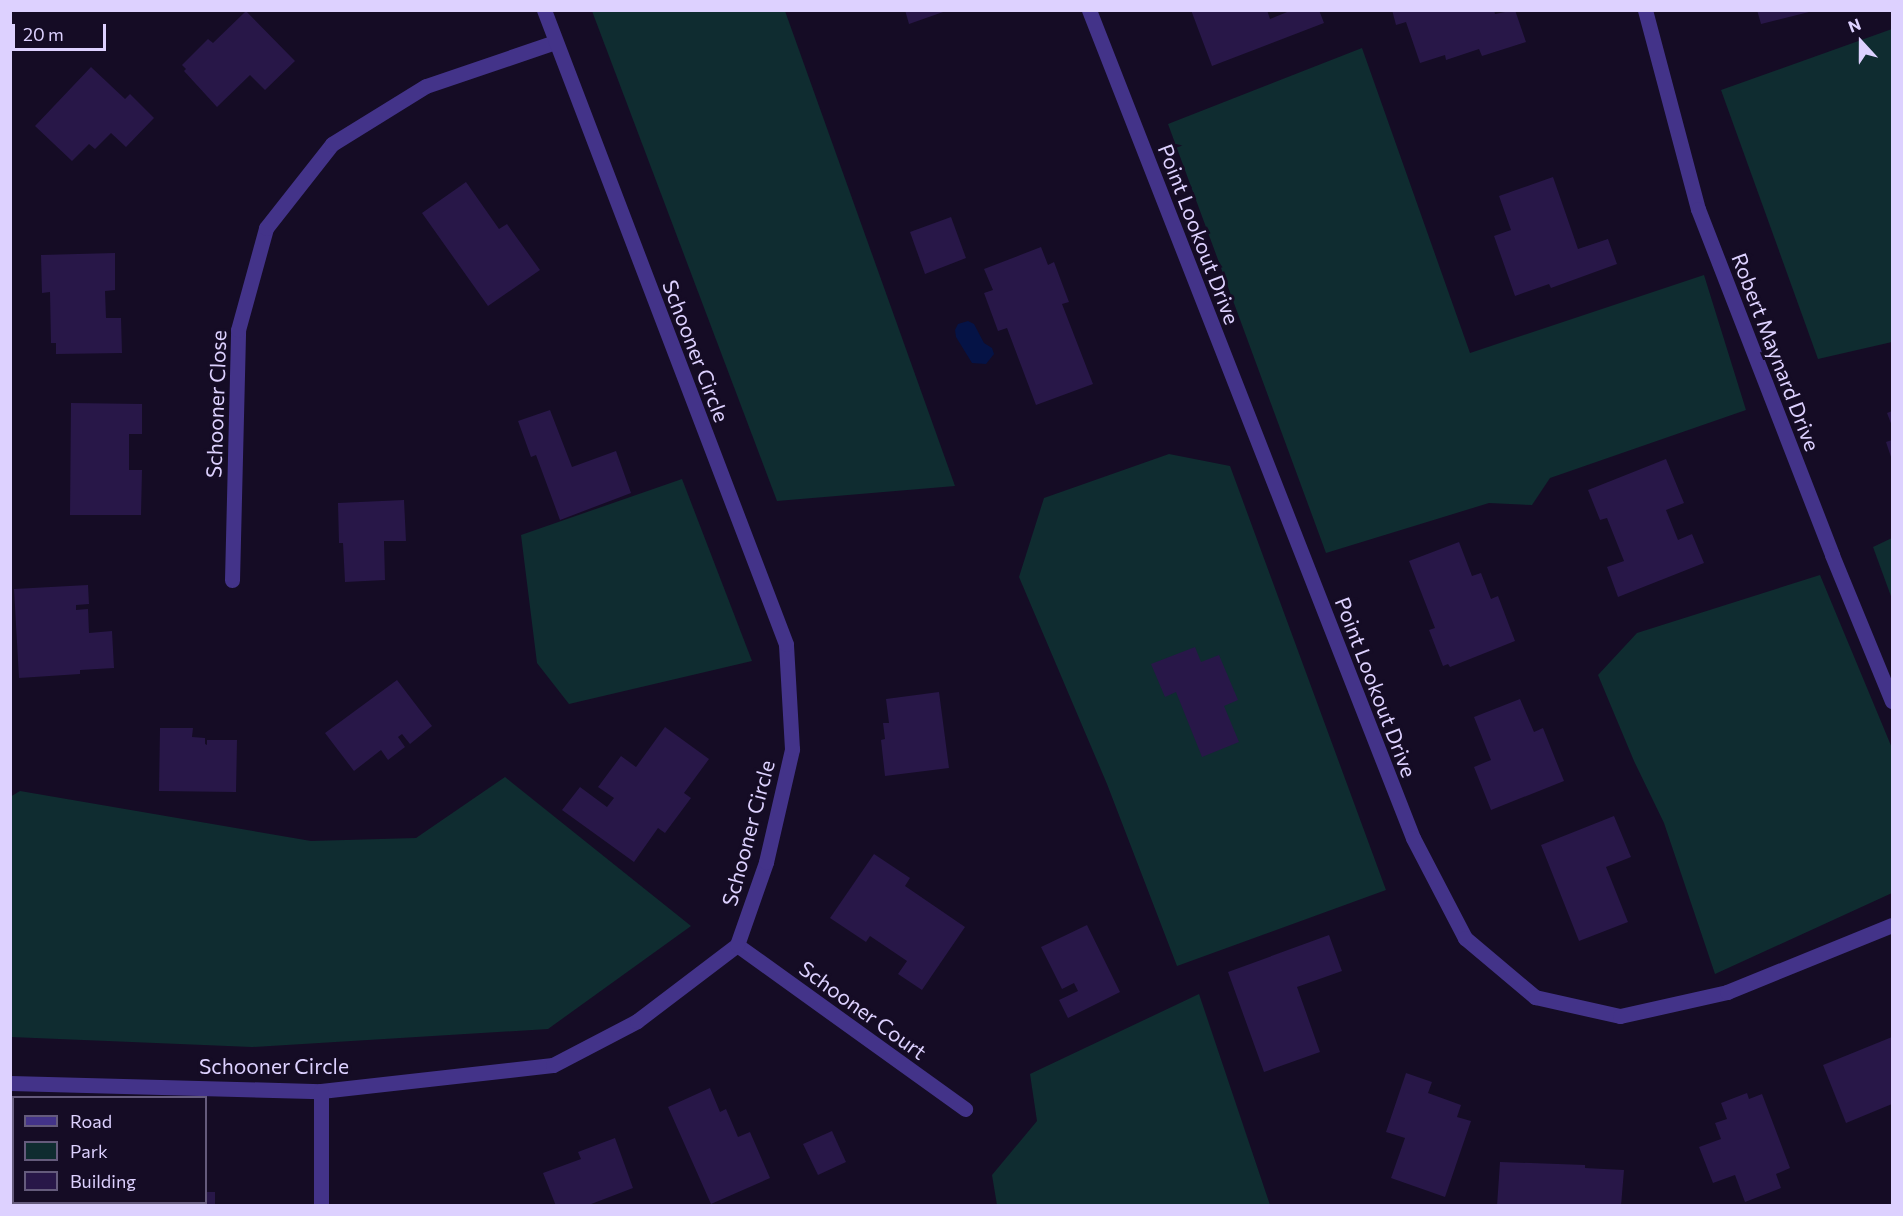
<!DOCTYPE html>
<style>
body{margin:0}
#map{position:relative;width:1903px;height:1216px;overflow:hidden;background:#150c25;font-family:Commissioner,sans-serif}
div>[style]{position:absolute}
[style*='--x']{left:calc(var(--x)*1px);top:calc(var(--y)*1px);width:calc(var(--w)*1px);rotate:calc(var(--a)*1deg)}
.green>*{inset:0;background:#0f2c30}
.water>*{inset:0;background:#051346}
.building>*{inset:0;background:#281748}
.street>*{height:15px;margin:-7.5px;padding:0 7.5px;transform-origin:7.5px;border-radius:7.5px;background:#433389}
span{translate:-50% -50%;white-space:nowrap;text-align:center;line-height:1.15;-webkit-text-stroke:6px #150c25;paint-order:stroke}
.street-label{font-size:21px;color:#ddd1ff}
.frame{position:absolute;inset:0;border:12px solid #ddd1ff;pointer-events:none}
.legend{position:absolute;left:12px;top:1096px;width:195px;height:108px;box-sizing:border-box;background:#150c25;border:2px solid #655b7c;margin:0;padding:8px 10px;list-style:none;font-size:18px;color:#ddd1ff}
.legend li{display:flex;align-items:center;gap:12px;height:30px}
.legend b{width:30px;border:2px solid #655b7c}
.north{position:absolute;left:1831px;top:12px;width:60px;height:60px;-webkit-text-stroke:4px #150c25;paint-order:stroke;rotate:339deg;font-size:16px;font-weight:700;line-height:24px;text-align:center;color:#ddd1ff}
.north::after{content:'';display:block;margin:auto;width:21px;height:27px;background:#ddd1ff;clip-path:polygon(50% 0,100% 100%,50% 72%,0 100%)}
.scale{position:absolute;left:12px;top:24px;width:94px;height:27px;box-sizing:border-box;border:3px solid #ddd1ff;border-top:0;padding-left:8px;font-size:18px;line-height:21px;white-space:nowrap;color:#ddd1ff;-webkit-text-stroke:4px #150c25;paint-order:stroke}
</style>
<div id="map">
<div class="green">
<i style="clip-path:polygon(592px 11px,785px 11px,955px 486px,777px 501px)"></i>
<i style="clip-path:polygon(1892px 29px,1892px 342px,1818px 359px,1721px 90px)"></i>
<i style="clip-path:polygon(1362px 48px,1470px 353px,1704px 275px,1746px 410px,1550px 478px,1532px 505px,1489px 503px,1326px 553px,1168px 124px)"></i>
<i style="clip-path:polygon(1169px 454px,1230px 466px,1386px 890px,1177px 966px,1107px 784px,1019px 577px,1044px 498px)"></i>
<i style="clip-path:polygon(682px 479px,752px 661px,569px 704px,537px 663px,521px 535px)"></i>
<i style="clip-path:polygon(1892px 538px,1892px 599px,1873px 547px)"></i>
<i style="clip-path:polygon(1820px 575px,1892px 748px,1892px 893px,1715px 974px,1664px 823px,1634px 761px,1598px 675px,1637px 633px)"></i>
<i style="clip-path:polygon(505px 777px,691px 926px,548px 1029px,252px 1047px,11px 1037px,10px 797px,20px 791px,311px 841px,416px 838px)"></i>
<i style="clip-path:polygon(1199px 994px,1270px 1205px,997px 1205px,992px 1175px,1037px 1121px,1030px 1074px)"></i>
</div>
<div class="water">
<i style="clip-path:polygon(968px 321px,974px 324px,984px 343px,992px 348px,994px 354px,986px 364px,972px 363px,956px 337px,955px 330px,958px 324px)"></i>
</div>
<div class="building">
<i style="clip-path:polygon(905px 10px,946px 10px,946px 11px,909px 24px)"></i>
<i style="clip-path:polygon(1191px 10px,1267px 10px,1270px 19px,1292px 10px,1319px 10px,1324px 23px,1212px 66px)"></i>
<i style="clip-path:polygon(1392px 10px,1494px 10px,1495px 14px,1515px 10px,1526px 42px,1482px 56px,1479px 49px,1446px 60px,1445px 55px,1420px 63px,1406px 22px,1396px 25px)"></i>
<i style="clip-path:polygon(1757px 10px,1813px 10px,1813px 11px,1761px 24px)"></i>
<i style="clip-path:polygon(246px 11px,295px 61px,265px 90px,250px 75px,217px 107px,184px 71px,186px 69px,182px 65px,208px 39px,213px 43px)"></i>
<i style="clip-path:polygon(91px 67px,125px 99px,130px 94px,154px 118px,126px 147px,111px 133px,95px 149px,89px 144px,72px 161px,35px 126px)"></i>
<i style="clip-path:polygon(1553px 177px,1578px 249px,1608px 239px,1617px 264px,1551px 288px,1549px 284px,1515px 296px,1494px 236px,1511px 230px,1499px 196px)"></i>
<i style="clip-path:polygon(466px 182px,499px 229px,507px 224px,540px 270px,488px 306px,422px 213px)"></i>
<i style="clip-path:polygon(951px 217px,966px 258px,925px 274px,910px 232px)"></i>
<i style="clip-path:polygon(1041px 247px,1048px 265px,1054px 262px,1069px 302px,1062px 304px,1093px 384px,1036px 405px,1007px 328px,998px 331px,984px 293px,993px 290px,984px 269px)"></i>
<i style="clip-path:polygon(115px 253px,115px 290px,105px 291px,106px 318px,121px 318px,122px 353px,56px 354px,56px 343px,51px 343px,50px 292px,42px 293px,41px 255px)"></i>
<i style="clip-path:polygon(71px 403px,142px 404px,142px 434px,129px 434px,129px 470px,142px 470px,141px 515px,70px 515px)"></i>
<i style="clip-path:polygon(550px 410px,572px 467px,616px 451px,631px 493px,560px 520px,536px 455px,531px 457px,518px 421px)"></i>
<i style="clip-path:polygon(1892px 411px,1892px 426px,1887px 413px)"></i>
<i style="clip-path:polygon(1892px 440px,1892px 460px,1886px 442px)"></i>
<i style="clip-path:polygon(1666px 459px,1684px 503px,1666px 510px,1678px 540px,1692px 534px,1704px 563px,1618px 597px,1607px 567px,1624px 561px,1607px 518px,1600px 520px,1588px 490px)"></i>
<i style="clip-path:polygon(404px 500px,406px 541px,384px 541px,385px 580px,345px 582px,343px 543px,339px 543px,338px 503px)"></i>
<i style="clip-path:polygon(1459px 542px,1472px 576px,1481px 573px,1491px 599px,1498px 596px,1515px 641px,1450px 667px,1448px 664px,1443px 666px,1429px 630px,1435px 628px,1409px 561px)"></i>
<i style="clip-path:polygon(88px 585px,89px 604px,76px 605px,76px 610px,88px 609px,89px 633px,112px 631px,114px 668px,80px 670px,80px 674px,19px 678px,14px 589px)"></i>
<i style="clip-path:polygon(1195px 647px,1201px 662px,1219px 655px,1238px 700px,1224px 706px,1239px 742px,1202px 757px,1176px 692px,1165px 697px,1151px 664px)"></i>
<i style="clip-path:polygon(397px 680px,432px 726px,410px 744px,402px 734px,398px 737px,405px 747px,388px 760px,381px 750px,354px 771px,325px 733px)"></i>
<i style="clip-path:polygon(939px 692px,949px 768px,885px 776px,881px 740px,885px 739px,883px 723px,889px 723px,886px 699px)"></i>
<i style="clip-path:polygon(1520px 699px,1534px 732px,1543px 728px,1564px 781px,1491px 810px,1474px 767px,1491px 760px,1474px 717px)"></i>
<i style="clip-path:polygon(665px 727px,709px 759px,684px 793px,691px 798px,665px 833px,658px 828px,634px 862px,562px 810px,580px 787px,607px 807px,614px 798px,598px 787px,621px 756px,636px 767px)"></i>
<i style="clip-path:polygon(160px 728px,193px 728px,192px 737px,205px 738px,205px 744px,207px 745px,207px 740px,237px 740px,236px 792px,159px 791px)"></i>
<i style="clip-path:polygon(1614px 816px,1631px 857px,1606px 867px,1628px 922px,1579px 941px,1541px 845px)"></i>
<i style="clip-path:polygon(874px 854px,910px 878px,905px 886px,965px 927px,922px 990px,898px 974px,907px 961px,870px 936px,866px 942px,830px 918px)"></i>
<i style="clip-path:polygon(1087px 925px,1120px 992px,1068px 1018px,1059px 1000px,1078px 991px,1074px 983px,1062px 989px,1041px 947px)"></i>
<i style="clip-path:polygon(1329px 935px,1342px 971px,1297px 987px,1320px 1052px,1264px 1072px,1228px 972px)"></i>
<i style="clip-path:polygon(1892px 1037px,1892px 1104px,1846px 1123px,1823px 1065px)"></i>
<i style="clip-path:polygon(1406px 1073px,1432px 1082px,1428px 1093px,1461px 1105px,1457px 1117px,1471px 1121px,1445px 1197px,1391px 1178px,1405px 1138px,1386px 1132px)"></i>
<i style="clip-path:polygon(710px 1088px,720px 1112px,726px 1109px,738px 1137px,750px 1132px,770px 1178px,711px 1204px,668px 1107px)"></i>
<i style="clip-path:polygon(1747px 1093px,1749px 1099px,1762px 1094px,1790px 1168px,1776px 1174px,1781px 1188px,1745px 1202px,1735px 1175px,1713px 1183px,1699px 1147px,1721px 1139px,1715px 1123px,1727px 1119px,1721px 1103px)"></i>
<i style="clip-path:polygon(832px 1131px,846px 1162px,818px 1175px,803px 1144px)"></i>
<i style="clip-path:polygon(615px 1138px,633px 1188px,586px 1206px,556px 1206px,543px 1173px,581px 1159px,578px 1152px)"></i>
<i style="clip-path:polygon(1500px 1162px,1585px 1165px,1585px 1168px,1624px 1170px,1621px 1206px,1497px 1206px)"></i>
<i style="clip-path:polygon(10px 1173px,14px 1173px,14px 1202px,46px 1202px,46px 1206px,10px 1206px)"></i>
<i style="clip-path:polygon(206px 1192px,215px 1192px,215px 1206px,123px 1206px,123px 1202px,206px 1202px)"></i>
</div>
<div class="street">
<i style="--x:1089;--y:10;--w:889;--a:68.63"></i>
<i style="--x:1413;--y:838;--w:113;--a:62.5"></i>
<i style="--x:1465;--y:938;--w:92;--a:40.1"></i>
<i style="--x:1535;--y:997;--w:87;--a:12.6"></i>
<i style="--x:1620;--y:1016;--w:110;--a:-12.6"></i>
<i style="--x:1727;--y:992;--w:178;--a:-22.1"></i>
<i style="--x:1645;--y:10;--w:206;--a:75.1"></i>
<i style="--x:1698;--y:209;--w:371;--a:68.8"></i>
<i style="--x:1832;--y:555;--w:158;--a:67.7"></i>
<i style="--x:232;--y:580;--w:250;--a:-88.6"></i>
<i style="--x:238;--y:330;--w:106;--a:-74.6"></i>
<i style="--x:266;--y:228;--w:107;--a:-51.8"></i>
<i style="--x:332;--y:144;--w:110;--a:-31.7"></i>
<i style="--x:426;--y:86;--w:136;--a:-18.8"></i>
<i style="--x:737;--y:945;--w:281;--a:35.7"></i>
<i style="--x:10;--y:1083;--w:311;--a:1.5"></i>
<i style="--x:321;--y:1091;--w:233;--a:-6.4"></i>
<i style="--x:553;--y:1065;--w:95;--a:-27.6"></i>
<i style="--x:637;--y:1021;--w:126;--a:-37.2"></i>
<i style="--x:737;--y:945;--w:88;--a:-70.7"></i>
<i style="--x:766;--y:862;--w:116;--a:-77"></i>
<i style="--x:792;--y:749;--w:105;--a:-93.3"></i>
<i style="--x:786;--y:644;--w:679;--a:-110.89"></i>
<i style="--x:321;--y:1091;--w:115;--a:90"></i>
</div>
<div class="street-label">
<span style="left:1199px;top:234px;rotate:69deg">Point Lookout Drive</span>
<span style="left:696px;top:351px;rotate:69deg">Schooner Circle</span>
<span style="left:1776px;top:352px;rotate:69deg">Robert Maynard Drive</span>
<span style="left:216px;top:404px;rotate:-88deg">Schooner Close</span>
<span style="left:1376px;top:687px;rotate:69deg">Point Lookout Drive</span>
<span style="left:748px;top:833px;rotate:-75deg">Schooner Circle</span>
<span style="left:863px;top:1010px;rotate:36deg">Schooner Court</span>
<span style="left:274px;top:1066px">Schooner Circle</span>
</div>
<div class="frame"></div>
<ul class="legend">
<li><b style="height:8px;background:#433389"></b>Road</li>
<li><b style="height:16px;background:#0f2c30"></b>Park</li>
<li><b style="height:16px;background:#281748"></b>Building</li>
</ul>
<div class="north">N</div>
<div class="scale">20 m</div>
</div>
